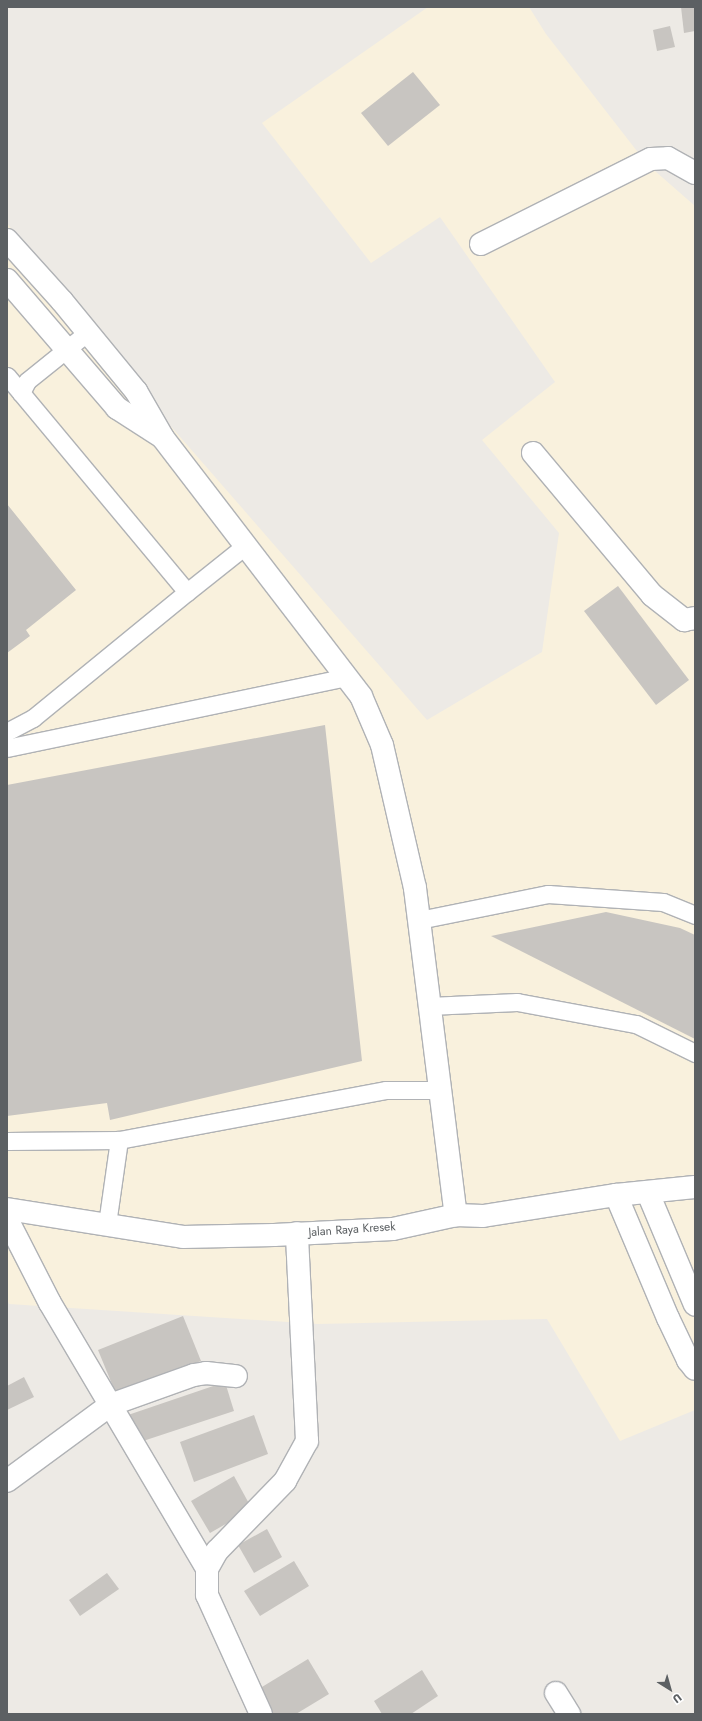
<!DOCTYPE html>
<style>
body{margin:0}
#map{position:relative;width:702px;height:1721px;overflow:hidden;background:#edeae5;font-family:Jost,sans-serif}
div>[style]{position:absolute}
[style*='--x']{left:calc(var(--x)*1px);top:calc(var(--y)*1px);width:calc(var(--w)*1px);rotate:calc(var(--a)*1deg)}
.commercial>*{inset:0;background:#f9f1dd}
.building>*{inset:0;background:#c8c5c1}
.roads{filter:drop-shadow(1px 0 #b0b2b5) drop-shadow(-1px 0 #b0b2b5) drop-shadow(0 1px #b0b2b5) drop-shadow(0 -1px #b0b2b5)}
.lane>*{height:17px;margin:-8.5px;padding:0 8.5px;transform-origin:8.5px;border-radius:8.5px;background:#fff}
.street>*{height:22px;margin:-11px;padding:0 11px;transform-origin:11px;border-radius:11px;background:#fff}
.secondary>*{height:22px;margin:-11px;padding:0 11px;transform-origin:11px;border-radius:11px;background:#fff}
span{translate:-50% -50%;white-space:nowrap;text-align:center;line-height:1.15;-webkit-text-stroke:4px #fff;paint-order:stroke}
.street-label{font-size:12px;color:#5c6063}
.frame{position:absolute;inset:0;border:8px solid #5c6063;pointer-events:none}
.north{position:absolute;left:650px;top:1669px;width:40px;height:40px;-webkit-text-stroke:3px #fff;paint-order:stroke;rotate:143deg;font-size:11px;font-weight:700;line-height:16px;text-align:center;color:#5c6063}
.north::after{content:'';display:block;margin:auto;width:14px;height:18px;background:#5c6063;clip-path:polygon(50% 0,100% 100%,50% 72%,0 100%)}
</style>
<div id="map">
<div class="commercial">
<i style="clip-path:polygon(428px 7px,529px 7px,546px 34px,647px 164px,695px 206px,695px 1410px,620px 1441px,547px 1319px,318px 1324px,9px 1304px,7px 1300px,7px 223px,120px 368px,427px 720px,542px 652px,559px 533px,482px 440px,555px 382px,440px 217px,371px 263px,262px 123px)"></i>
</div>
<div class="building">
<i style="clip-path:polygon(681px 7px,695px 7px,695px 31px,684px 33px)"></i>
<i style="clip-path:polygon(670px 26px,675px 47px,657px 51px,653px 30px)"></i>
<i style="clip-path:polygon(413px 72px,440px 105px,388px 146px,361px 113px)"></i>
<i style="clip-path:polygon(7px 504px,76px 590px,26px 630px,30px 636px,7px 653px)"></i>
<i style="clip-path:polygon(618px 586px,689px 680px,656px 705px,584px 611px)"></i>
<i style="clip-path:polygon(325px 725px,362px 1061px,110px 1120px,107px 1103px,7px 1116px,7px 785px)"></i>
<i style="clip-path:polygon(606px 912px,680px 928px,695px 935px,695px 1039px,491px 936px)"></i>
<i style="clip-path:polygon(183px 1316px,201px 1361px,116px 1394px,98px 1350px)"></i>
<i style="clip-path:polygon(24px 1377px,34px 1397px,7px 1410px,7px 1386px)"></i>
<i style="clip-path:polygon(225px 1382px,234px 1411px,137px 1443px,128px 1415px)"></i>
<i style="clip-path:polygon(254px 1415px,268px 1454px,194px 1482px,180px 1442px)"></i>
<i style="clip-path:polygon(234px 1476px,252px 1509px,210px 1533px,191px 1501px)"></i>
<i style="clip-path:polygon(267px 1529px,282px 1557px,254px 1573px,238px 1545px)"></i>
<i style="clip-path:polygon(294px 1561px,309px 1586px,260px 1616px,244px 1591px)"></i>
<i style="clip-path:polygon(107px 1573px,119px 1589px,80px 1616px,69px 1600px)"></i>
<i style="clip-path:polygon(308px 1659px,329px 1694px,296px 1714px,271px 1714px,257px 1690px)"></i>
<i style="clip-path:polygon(422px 1670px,438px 1696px,411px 1714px,382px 1714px,374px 1701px)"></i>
</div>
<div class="roads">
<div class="lane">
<i style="--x:7;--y:376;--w:281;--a:50.2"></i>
<i style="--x:187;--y:592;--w:199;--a:140.7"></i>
<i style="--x:33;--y:718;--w:30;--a:152"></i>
<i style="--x:21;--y:393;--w:13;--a:-63"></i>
<i style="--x:27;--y:381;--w:78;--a:-38.8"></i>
<i style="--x:187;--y:592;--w:75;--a:-38.5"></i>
<i style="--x:7;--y:748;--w:346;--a:-11.8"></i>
<i style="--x:419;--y:920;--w:132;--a:-11.4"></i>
<i style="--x:548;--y:894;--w:115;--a:4"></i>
<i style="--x:663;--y:902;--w:35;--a:22"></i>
<i style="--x:429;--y:1006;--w:88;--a:-2.6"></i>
<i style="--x:517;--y:1002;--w:121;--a:10.5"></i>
<i style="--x:636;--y:1024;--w:66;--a:26.2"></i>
<i style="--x:7;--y:1141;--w:112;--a:-0.5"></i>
<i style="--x:119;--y:1140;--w:272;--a:-10.6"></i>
<i style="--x:386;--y:1090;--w:54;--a:0"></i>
<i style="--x:107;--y:1224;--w:85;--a:-81.9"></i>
</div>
<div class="street">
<i style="--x:7;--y:240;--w:82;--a:48"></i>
<i style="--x:62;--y:301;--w:117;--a:50.6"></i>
<i style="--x:136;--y:391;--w:54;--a:60.1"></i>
<i style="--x:163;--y:438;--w:325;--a:52.5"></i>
<i style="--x:361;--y:696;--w:53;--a:66.8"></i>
<i style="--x:382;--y:745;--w:147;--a:77"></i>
<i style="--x:415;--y:888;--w:330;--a:82.9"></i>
<i style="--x:481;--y:244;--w:190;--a:-26.6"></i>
<i style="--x:651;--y:159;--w:17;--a:-3"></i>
<i style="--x:668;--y:158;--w:31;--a:29"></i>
<i style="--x:7;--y:280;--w:169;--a:49.3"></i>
<i style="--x:117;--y:408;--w:50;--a:32.7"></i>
<i style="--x:533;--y:453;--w:185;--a:50"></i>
<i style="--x:652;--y:595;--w:41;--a:38"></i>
<i style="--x:684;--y:620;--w:11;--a:-10"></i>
<i style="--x:648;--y:1193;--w:121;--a:67.2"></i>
<i style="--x:616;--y:1195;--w:134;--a:67.1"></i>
<i style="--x:668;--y:1318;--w:47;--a:64.5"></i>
<i style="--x:688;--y:1360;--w:11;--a:52"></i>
<i style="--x:7;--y:1219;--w:94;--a:62.9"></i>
<i style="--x:50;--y:1303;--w:309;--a:59.4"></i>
<i style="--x:7;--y:1481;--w:128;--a:-36.4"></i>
<i style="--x:110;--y:1405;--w:89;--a:-19.7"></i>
<i style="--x:194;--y:1375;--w:12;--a:-9"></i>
<i style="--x:206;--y:1373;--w:30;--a:6"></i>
<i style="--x:556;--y:1693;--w:25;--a:58"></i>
<i style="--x:261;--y:1714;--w:131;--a:-114.4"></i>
<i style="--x:207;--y:1595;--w:26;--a:-90"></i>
<i style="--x:207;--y:1569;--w:21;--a:-61"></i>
<i style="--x:217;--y:1551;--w:98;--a:-45.8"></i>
<i style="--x:285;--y:1481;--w:46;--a:-61.2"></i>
<i style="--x:307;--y:1441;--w:208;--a:-92.8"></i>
</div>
<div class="secondary">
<i style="--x:7;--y:1209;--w:178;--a:9"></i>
<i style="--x:183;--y:1237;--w:91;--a:-1.3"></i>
<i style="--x:274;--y:1235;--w:119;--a:-2.9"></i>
<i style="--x:393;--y:1229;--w:65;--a:-12.5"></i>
<i style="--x:456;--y:1215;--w:27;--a:2"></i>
<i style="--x:483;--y:1216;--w:135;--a:-9"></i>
<i style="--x:616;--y:1195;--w:79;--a:-5.8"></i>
</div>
</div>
<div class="street-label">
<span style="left:352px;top:1230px;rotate:-4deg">Jalan Raya Kresek</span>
</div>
<div class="frame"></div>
<div class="north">U</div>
</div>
